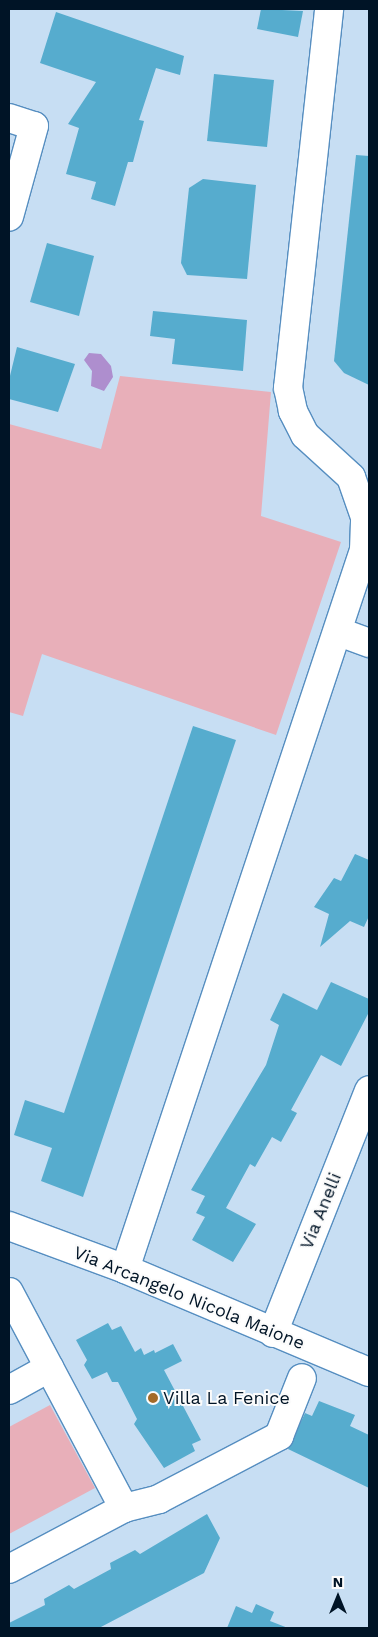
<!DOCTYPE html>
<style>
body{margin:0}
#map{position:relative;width:378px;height:1637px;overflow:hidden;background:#c7def3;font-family:"Work Sans",sans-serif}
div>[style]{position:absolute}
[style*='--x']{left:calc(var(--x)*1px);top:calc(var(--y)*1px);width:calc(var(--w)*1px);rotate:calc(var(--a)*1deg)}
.green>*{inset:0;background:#e8afb9}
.water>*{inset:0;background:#ae8ece}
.building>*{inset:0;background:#56acce}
.roads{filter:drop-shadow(1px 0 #568ec0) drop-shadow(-1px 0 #568ec0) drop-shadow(0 1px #568ec0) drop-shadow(0 -1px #568ec0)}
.minor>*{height:28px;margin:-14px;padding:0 14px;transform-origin:14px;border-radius:14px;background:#fff}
.dots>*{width:14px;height:14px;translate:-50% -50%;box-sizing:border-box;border:2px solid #fbfbfb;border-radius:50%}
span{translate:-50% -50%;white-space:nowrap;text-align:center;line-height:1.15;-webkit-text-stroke:4px #fbfbfb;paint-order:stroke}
.street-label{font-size:18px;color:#001426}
.poi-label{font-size:18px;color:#001426}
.left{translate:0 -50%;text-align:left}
.frame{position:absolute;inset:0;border:10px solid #001426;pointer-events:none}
.north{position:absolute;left:313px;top:1572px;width:50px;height:50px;-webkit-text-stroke:4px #fbfbfb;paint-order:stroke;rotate:0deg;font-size:14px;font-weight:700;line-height:20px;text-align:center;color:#001426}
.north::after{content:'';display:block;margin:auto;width:18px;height:22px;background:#001426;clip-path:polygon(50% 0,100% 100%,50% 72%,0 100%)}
</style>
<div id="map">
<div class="green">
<i style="clip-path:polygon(120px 376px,271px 392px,261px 516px,341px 542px,276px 735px,42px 654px,23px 716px,9px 712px,9px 424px,101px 449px)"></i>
<i style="clip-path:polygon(50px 1405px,95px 1488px,9px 1534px,9px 1427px)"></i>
</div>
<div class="water">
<i style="clip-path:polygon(89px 353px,101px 354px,111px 366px,113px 377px,104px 391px,91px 386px,92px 371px,84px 360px)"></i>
</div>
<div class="building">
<i style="clip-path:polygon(261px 9px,303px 11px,298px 37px,257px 29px)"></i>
<i style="clip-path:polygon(56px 12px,184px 56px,180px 75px,156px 68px,139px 120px,144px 121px,133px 162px,128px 162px,115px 206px,91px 199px,96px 182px,66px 174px,79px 128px,68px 124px,96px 82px,40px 63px)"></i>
<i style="clip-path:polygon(214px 74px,274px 80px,267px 147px,207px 141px)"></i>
<i style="clip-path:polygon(356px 155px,369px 156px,369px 385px,344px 373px,334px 361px)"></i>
<i style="clip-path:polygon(203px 179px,256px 185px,247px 279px,187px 275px,181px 263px,189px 188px)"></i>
<i style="clip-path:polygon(47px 243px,94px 256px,79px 316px,30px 302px)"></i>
<i style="clip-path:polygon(153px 311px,247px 320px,243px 371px,172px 364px,175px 339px,150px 336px)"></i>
<i style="clip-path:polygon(17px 347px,75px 364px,58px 412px,9px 399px,9px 380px)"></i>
<i style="clip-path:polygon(193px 726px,236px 740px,83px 1197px,41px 1181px,52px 1148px,14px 1135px,25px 1100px,64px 1113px)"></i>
<i style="clip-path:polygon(355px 854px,369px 860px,369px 916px,364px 927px,350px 921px,320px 947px,329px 914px,314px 907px,334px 878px,341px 881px)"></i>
<i style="clip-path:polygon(331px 982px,369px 999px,369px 1012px,341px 1066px,321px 1055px,291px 1110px,297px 1113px,281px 1142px,272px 1137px,255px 1167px,250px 1164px,226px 1208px,256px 1224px,233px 1262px,192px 1240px,205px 1217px,196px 1213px,205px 1196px,191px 1190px,266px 1065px,279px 1025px,270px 1020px,283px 993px,317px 1010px)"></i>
<i style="clip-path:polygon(108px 1323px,112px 1330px,121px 1326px,135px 1352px,141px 1348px,144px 1355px,154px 1350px,155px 1353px,173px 1344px,182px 1361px,164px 1370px,201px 1440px,192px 1444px,195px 1451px,164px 1468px,134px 1424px,137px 1419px,118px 1382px,112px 1382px,107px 1372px,92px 1379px,84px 1365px,87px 1360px,76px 1340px)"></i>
<i style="clip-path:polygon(319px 1401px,355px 1415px,350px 1426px,369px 1435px,369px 1488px,288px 1449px,305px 1413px,312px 1416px)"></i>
<i style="clip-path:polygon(207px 1514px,220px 1538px,204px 1573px,99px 1628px,9px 1628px,9px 1623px,45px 1605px,44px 1599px,69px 1585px,74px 1589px,111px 1569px,110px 1563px,135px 1550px,140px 1554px)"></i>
<i style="clip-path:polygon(256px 1604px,274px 1612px,270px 1621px,288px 1628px,227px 1628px,236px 1606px,252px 1613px)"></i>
</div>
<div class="roads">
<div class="minor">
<i style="--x:9;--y:118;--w:26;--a:18"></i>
<i style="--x:34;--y:126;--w:94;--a:105.4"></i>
<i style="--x:339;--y:632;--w:32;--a:20"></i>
<i style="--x:9;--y:1226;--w:124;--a:20.3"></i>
<i style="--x:125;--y:1269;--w:265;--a:22.9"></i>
<i style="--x:125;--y:1269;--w:758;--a:-71.61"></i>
<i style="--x:364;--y:550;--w:33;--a:-88"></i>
<i style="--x:365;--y:517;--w:42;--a:-109.3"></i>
<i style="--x:351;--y:477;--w:62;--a:-137.6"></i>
<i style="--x:305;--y:435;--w:27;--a:-117"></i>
<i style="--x:293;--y:411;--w:24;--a:-102"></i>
<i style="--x:288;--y:388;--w:381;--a:-83.8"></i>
<i style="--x:9;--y:1292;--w:245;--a:62"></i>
<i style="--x:273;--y:1333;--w:261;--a:-68.4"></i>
<i style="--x:9;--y:1390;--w:46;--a:-28.8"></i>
<i style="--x:9;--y:1569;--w:130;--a:-27.9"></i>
<i style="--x:124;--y:1508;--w:36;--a:-14"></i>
<i style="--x:159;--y:1499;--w:136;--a:-27.7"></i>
<i style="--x:279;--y:1436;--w:62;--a:-68.4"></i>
</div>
</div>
<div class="dots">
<i style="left:153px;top:1398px;background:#a36a28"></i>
</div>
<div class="street-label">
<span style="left:321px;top:1211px;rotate:-68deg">Via Anelli</span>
<span style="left:189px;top:1298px;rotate:22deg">Via Arcangelo Nicola Maione</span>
</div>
<div class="poi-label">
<span class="left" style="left:163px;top:1398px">Villa La Fenice</span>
</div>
<div class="frame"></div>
<div class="north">N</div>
</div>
